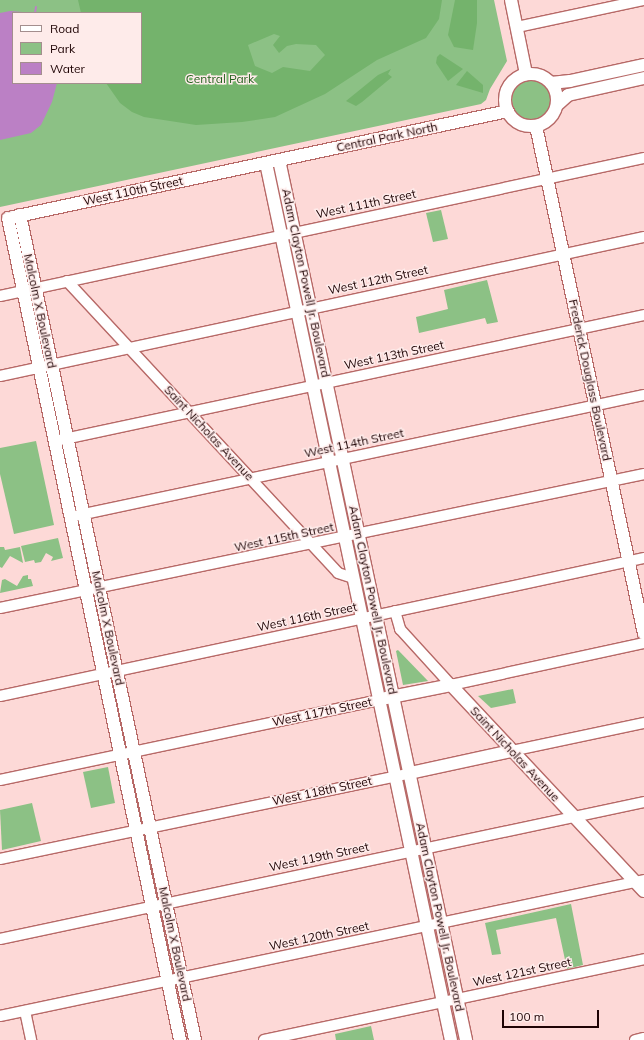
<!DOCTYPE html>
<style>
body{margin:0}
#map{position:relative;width:644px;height:1040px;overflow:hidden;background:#fdd9d7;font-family:Mulish,sans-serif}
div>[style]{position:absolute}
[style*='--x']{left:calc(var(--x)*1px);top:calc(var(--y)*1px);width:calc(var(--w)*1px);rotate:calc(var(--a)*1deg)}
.green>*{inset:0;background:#8cc185}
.round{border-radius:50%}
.forest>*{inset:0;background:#74b36c}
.water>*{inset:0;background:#bb80c5}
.stream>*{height:2px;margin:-1px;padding:0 1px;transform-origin:1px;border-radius:1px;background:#bb80c5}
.roads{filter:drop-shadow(1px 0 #b76967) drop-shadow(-1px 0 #b76967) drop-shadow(0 1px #b76967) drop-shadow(0 -1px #b76967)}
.minor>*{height:10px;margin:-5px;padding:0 5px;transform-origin:5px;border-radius:5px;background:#fff}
.major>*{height:12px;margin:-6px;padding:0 6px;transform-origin:6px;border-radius:6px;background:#fff}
.major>.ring{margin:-6px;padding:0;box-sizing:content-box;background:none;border:12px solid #fff;border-radius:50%}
span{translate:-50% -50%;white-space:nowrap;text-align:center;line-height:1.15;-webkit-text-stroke:3px #feebea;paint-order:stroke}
.park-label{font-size:12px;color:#24611d}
.street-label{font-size:12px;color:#1e0304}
.legend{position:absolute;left:12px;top:12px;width:130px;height:72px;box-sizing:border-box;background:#feebea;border:1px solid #a48e8e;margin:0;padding:5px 7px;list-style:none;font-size:12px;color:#1e0304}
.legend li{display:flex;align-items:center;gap:8px;height:20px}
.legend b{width:20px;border:1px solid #a48e8e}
.scale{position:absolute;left:502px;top:1010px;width:97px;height:18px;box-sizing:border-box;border:2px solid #1e0304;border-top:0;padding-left:5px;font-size:12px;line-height:14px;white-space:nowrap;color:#1e0304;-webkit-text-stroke:3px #feebea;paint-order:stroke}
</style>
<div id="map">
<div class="green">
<i style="clip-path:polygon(evenodd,0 0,494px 0,507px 61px,490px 89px,486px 100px,481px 104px,0 207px,0 0,13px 13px,141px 13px,141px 83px,13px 83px,13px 13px)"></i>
<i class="round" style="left:512px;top:80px;width:40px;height:40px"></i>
<i style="clip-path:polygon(441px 210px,448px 239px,433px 242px,426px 213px)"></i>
<i style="clip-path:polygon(487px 280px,498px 322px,487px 324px,485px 318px,419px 333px,416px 317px,448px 309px,444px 290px)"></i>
<i style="clip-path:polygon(36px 441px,54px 525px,14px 534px,0 474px,0 448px)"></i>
<i style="clip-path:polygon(58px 538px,63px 558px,51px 561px,53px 557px,46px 553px,41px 562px,35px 563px,34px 560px,25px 562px,21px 546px)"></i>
<i style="clip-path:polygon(0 547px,4px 547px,5px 550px,20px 547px,23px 563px,10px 556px,2px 568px,0 567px)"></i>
<i style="clip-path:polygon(28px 575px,28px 579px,31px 579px,33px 586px,0 593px,2px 580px,5px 579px,17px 586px,23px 576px)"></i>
<i style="clip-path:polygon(398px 650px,428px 681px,403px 685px,396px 651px)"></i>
<i style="clip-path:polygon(513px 689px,516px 703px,491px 708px,478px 696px)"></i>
<i style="clip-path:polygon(108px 767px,115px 803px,91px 808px,83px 772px)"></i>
<i style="clip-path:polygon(32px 803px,41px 841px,2px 850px,0 810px)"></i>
<i style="clip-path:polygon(571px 904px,583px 965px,567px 969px,556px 918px,496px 930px,501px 954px,492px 955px,485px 923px)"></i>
<i style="clip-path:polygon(371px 1026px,374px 1040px,336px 1040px,335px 1034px)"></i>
</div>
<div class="forest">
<i style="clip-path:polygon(evenodd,78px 0,442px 0,439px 19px,426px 38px,377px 60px,325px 94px,275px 117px,242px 122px,196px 125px,144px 117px,132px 112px,120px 103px,106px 83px,141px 83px,141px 13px,81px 13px,78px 0,274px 34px,280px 36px,273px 45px,279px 53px,287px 46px,296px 44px,316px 45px,325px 55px,310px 71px,283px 67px,272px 73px,255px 66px,248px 45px,274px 34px)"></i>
<i style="clip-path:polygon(455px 0,477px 0,477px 23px,473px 50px,454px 47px,448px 35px)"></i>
<i style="clip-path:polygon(440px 54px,463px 69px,448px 81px,436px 63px,437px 57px)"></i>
<i style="clip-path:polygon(391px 69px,388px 74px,392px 77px,362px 102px,356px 106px,346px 101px,378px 75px)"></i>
<i style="clip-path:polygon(467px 71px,483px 85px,483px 93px,456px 85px)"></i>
</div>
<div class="water">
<i style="clip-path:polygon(10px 11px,35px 13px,13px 13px,13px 83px,57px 83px,52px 102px,41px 125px,31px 133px,0 140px,0 13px)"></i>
</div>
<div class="stream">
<i style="--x:35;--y:13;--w:6;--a:-81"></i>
</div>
<div class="roads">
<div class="minor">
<i style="--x:517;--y:27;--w:130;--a:-12"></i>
<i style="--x:67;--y:281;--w:398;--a:47.1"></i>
<i style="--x:338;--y:573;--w:16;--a:18"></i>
<i style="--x:0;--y:296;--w:659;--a:-12.09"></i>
<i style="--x:0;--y:376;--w:659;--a:-12.18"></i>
<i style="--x:55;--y:441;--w:602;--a:-12.07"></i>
<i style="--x:70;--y:517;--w:587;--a:-12"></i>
<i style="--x:0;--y:608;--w:658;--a:-11.75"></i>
<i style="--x:395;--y:611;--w:19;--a:74"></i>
<i style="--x:400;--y:629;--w:76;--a:47.7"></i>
<i style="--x:451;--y:685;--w:198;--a:-12.3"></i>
<i style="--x:0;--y:696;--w:659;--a:-12.09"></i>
<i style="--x:511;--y:751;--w:136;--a:-11.9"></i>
<i style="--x:0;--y:780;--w:387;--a:-11.9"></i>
<i style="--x:0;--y:859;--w:419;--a:-11.8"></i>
<i style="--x:0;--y:939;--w:658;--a:-12.01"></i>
<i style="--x:25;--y:1011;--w:30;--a:78"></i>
<i style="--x:0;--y:1016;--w:658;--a:-11.92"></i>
<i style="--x:264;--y:1040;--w:389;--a:-12"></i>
<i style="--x:635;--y:1040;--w:9;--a:-13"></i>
</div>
<div class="major">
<i style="--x:511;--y:0;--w:76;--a:78.5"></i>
<i class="ring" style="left:505px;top:74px;width:40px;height:40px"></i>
<i style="--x:551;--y:83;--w:19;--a:-6"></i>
<i style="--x:570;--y:81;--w:76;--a:-12.2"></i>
<i style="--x:557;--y:105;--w:15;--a:-42"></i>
<i style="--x:568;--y:95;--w:78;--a:-12.6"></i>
<i style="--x:536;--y:126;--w:519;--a:78"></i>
<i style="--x:279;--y:160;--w:900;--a:78"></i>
<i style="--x:266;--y:163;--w:896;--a:78.09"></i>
<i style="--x:20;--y:215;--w:843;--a:78.02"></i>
<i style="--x:13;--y:217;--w:506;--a:-12.09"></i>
<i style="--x:8;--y:218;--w:840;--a:78.18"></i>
<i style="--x:386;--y:698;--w:66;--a:-11.3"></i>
<i style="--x:451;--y:685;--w:282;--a:46.9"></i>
<i style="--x:410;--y:773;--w:103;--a:-12.3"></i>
</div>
</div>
<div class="park-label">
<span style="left:220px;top:79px">Central Park</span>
</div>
<div class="street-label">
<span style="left:387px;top:137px;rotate:-12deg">Central Park North</span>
<span style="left:133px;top:191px;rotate:-12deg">West 110th Street</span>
<span style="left:366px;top:204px;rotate:-12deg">West 111th Street</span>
<span style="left:378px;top:280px;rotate:-12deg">West 112th Street</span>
<span style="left:306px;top:283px;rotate:78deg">Adam Clayton Powell Jr. Boulevard</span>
<span style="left:40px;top:311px;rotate:78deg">Malcolm X Boulevard</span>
<span style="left:394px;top:355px;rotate:-12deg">West 113th Street</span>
<span style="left:590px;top:380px;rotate:78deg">Frederick Douglass Boulevard</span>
<span style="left:209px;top:433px;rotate:47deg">Saint Nicholas Avenue</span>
<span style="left:354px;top:443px;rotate:-12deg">West 114th Street</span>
<span style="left:284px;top:537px;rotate:-12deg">West 115th Street</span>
<span style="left:373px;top:600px;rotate:78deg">Adam Clayton Powell Jr. Boulevard</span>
<span style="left:307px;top:617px;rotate:-12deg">West 116th Street</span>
<span style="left:108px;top:628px;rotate:78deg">Malcolm X Boulevard</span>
<span style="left:322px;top:712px;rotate:-12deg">West 117th Street</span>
<span style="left:515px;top:754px;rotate:47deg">Saint Nicholas Avenue</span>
<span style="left:322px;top:791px;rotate:-12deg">West 118th Street</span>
<span style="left:319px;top:857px;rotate:-12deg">West 119th Street</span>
<span style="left:440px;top:917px;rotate:78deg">Adam Clayton Powell Jr. Boulevard</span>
<span style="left:319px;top:936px;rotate:-12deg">West 120th Street</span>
<span style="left:175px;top:944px;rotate:78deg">Malcolm X Boulevard</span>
<span style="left:522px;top:972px;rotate:-12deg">West 121st Street</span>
</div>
<ul class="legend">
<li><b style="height:5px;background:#fff"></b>Road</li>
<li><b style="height:11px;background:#8cc185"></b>Park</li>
<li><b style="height:11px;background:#bb80c5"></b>Water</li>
</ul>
<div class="scale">100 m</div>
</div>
